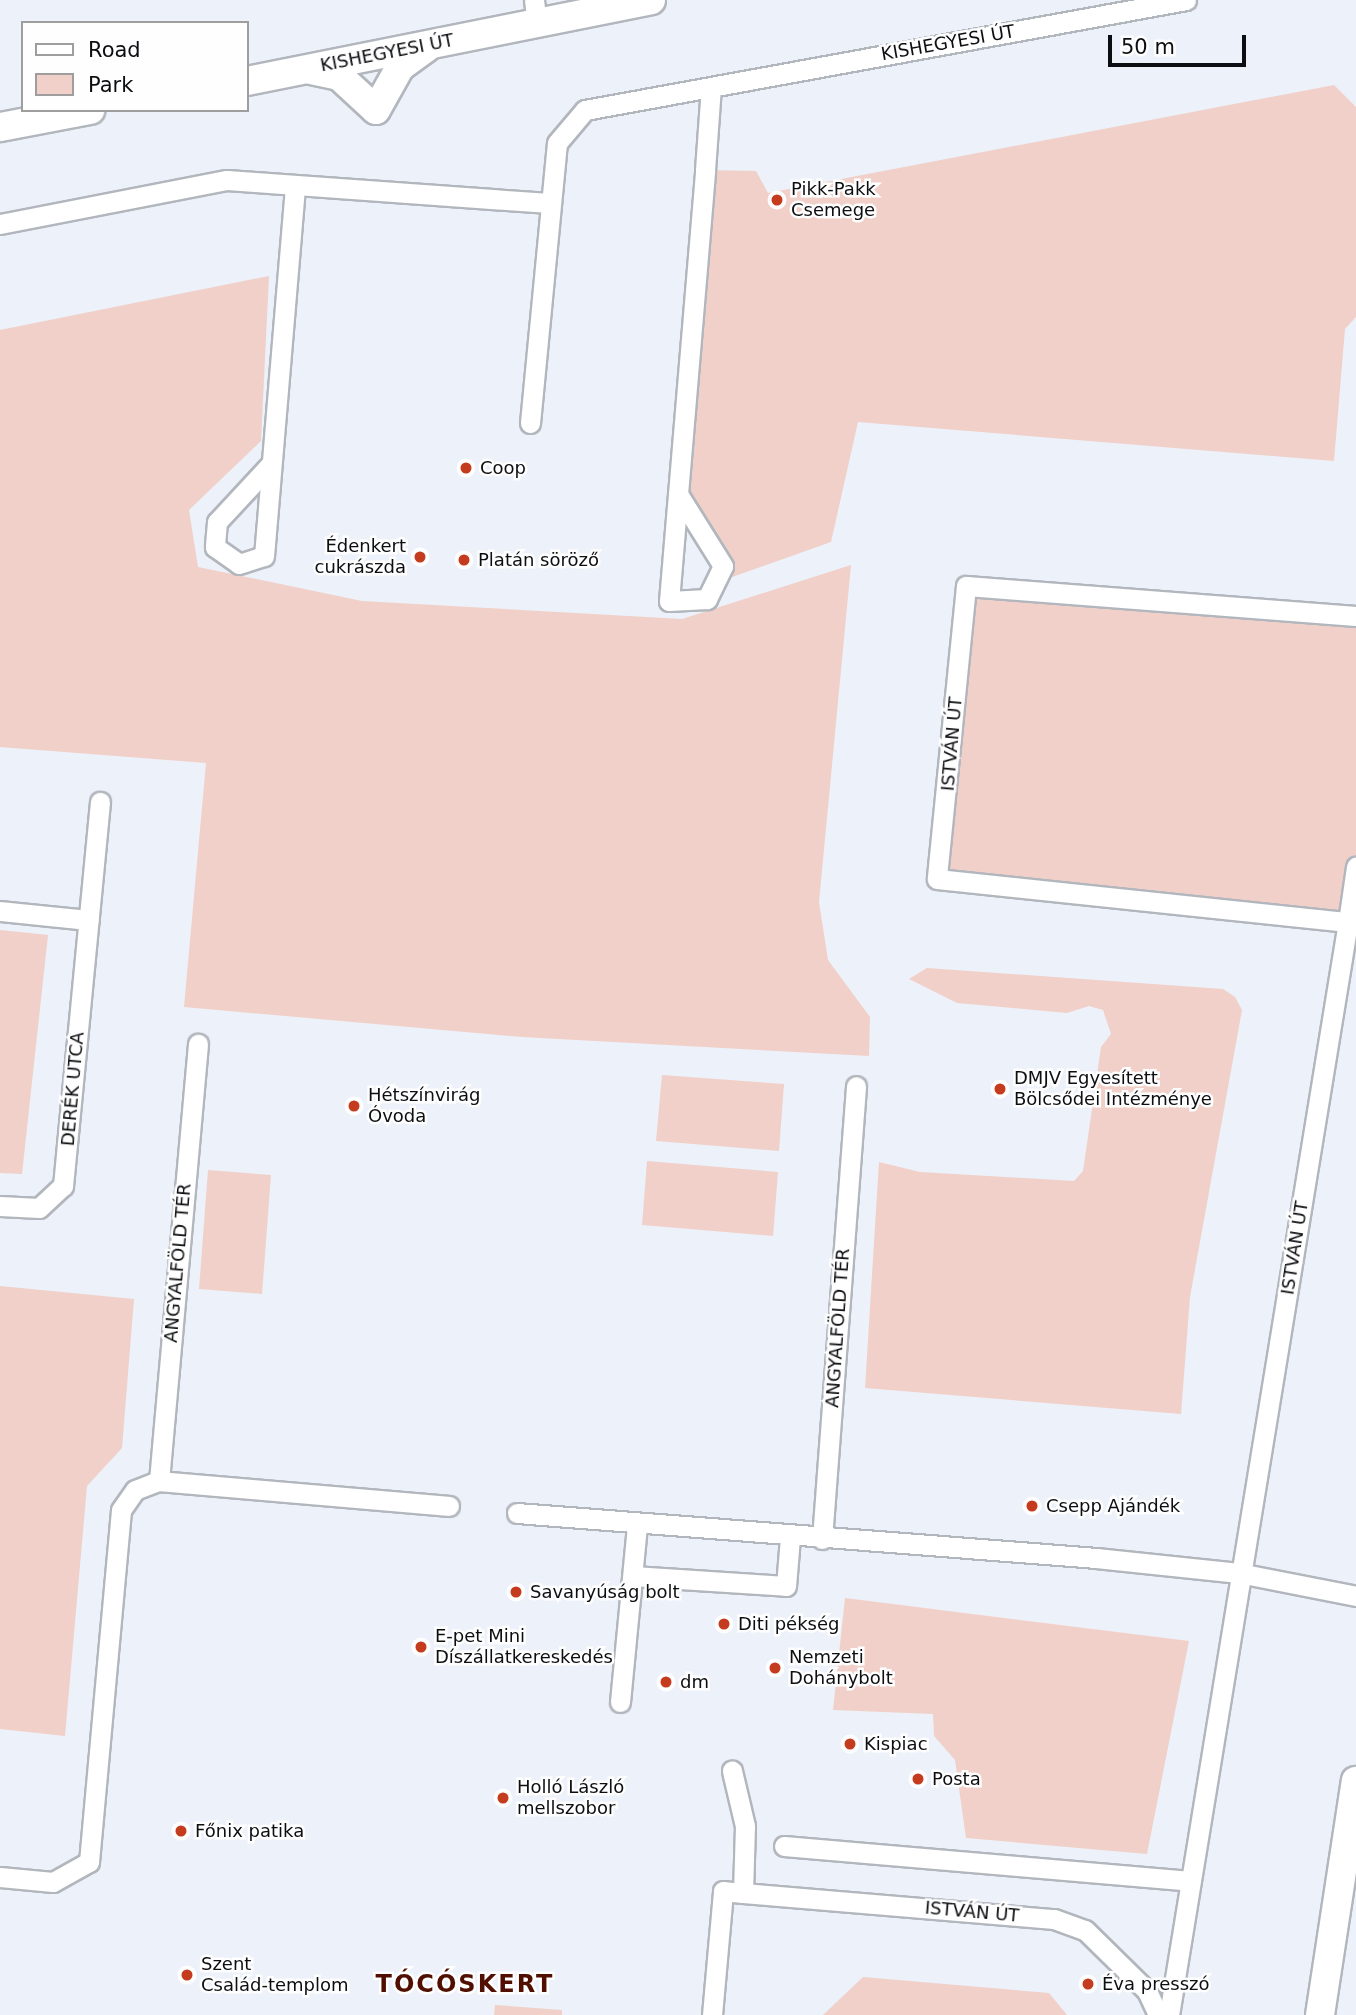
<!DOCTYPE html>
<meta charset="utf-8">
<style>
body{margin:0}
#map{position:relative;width:1356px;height:2015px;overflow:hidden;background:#edf1f9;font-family:"DejaVu Sans",sans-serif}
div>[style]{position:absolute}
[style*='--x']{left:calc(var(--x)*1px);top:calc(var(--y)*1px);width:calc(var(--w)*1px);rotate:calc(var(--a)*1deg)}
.green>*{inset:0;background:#f0d0c9}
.roads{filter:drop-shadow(2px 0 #b2b6bd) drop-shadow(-2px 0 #b2b6bd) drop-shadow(0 2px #b2b6bd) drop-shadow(0 -2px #b2b6bd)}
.street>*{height:19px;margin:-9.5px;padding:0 9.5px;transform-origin:9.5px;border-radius:9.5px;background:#fff}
.secondary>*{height:28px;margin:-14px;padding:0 14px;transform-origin:14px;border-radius:14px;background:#fff}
.dots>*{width:19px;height:19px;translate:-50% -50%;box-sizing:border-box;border:4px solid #fefefe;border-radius:50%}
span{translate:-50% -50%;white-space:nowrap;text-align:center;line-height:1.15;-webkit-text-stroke:5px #fefefe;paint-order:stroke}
.street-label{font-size:18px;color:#0d0e11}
.poi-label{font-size:18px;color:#0d0e11}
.left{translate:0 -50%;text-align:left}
.right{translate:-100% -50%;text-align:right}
.district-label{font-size:24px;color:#510f02;font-weight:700;letter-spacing:2px}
.legend{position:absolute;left:21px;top:21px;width:228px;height:91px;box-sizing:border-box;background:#fefefe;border:2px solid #9e9e9f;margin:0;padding:9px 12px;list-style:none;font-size:21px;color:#0d0e11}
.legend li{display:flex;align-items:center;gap:14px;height:35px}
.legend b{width:35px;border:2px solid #9e9e9f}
.scale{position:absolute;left:1108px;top:35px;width:138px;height:32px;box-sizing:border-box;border:4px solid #0d0e11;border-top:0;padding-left:9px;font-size:21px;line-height:24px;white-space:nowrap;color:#0d0e11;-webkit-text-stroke:5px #fefefe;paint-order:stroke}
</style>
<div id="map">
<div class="green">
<i style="clip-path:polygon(1334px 85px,1356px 107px,1356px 317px,1345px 329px,1334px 461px,858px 422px,831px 542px,715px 583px,723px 566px,678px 494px,705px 170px,756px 171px,768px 193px)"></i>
<i style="clip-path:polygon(269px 276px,261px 441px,189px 510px,198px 567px,362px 601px,682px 619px,851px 565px,819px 902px,828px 960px,870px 1017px,869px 1056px,522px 1037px,184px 1007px,206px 763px,0 747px,0 330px)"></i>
<i style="clip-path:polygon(966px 586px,1356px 616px,1356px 867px,1348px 922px,937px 879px)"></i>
<i style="clip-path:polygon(0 930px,48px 935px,22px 1174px,0 1173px)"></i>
<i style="clip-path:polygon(927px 968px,1223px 989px,1235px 997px,1242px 1010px,1190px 1297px,1181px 1414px,865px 1388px,879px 1162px,920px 1172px,1074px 1181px,1083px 1171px,1101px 1047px,1111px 1034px,1103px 1010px,1089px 1006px,1067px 1013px,957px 1003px,909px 979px)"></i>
<i style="clip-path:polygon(662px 1075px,784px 1084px,779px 1151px,656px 1141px)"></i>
<i style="clip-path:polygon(647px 1161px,778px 1172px,773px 1236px,642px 1225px)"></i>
<i style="clip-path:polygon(208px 1170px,271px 1175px,262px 1294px,199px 1289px)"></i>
<i style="clip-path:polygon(0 1286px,134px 1299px,122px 1448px,87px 1486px,65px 1736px,0 1729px)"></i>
<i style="clip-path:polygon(845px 1598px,1189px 1641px,1147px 1854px,966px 1838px,955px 1760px,934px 1736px,933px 1714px,833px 1710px)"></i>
<i style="clip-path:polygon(863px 1977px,1049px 1993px,1067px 2015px,823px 2015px)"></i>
<i style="clip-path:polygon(495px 2005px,562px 2010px,562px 2015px,494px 2015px)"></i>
</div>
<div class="roads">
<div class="street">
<i style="--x:534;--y:0;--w:23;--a:83"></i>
<i style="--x:0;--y:224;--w:231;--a:-11"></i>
<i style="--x:227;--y:180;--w:323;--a:4.1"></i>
<i style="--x:530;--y:423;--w:281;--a:-84.5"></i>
<i style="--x:557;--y:143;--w:43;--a:-49.7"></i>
<i style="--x:585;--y:110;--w:611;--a:-10.37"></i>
<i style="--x:270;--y:465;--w:78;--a:132.9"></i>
<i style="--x:217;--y:522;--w:25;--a:95"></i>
<i style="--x:215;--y:547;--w:29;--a:35"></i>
<i style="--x:239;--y:564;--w:26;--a:-18"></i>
<i style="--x:264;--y:556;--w:372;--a:-85.2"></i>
<i style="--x:678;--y:494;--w:85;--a:58"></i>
<i style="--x:723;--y:566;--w:37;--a:116"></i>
<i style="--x:707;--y:599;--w:38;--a:177"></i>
<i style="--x:669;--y:601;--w:107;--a:-85.2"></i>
<i style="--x:678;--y:494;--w:325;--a:-85.2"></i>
<i style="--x:705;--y:170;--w:83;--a:-85.9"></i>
<i style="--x:1356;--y:616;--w:391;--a:-175.6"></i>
<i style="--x:966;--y:586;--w:294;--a:95.7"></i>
<i style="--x:937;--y:879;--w:413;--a:6"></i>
<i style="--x:1348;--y:922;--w:56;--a:-81.7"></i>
<i style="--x:0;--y:911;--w:89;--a:5.8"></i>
<i style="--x:0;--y:1206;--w:39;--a:3"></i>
<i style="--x:39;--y:1208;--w:33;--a:-43"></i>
<i style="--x:63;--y:1186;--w:386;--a:-84.5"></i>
<i style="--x:159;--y:1481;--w:439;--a:-84.9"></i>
<i style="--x:517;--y:1513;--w:581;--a:4.44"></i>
<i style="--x:1096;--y:1558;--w:144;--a:6"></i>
<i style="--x:1239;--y:1573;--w:119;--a:11.1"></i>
<i style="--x:822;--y:1539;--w:454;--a:-85.7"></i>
<i style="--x:633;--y:1576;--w:153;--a:3.7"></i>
<i style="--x:786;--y:1586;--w:49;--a:-85.3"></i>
<i style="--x:620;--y:1702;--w:179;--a:-84.5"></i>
<i style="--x:784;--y:1846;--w:408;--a:4.9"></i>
<i style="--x:0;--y:1877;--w:53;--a:5.4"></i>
<i style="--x:53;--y:1882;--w:41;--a:-29.1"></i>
<i style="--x:89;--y:1862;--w:353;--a:-84.8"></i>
<i style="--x:121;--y:1510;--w:24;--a:-55"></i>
<i style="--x:135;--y:1490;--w:26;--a:-21"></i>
<i style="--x:159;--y:1481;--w:291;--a:4.9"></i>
<i style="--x:743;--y:1893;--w:312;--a:4.8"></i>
<i style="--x:1054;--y:1919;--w:33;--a:20"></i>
<i style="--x:1085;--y:1930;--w:87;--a:44.5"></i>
<i style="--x:1147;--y:1991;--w:26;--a:65"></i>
<i style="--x:712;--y:2015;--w:124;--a:-84.9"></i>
<i style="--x:723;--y:1891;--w:20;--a:6"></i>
<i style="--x:743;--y:1893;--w:67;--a:-88.3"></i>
<i style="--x:745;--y:1826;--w:57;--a:-103.3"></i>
<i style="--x:1169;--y:2015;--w:1108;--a:-80.7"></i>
</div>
<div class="secondary">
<i style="--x:311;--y:70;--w:29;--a:12"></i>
<i style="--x:339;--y:76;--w:50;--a:42.6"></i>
<i style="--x:247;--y:81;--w:412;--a:-11.3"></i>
<i style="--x:376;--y:110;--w:49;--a:-60.8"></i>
<i style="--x:400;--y:67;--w:32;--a:-36"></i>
<i style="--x:0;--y:127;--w:92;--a:-10.7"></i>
<i style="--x:1320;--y:2015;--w:237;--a:-81.3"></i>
</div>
</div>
<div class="dots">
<i style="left:777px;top:200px;background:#c53b1d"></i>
<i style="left:466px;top:468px;background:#c53b1d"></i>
<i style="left:420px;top:557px;background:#c53b1d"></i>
<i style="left:464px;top:560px;background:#c53b1d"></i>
<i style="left:1000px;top:1089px;background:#c53b1d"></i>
<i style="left:354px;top:1106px;background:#c53b1d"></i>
<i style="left:1032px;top:1506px;background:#c53b1d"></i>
<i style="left:516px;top:1592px;background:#c53b1d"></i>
<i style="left:724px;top:1624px;background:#c53b1d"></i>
<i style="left:421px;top:1647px;background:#c53b1d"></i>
<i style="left:775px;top:1668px;background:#c53b1d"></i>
<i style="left:666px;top:1682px;background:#c53b1d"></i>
<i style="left:850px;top:1744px;background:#c53b1d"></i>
<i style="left:918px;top:1779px;background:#c53b1d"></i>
<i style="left:503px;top:1798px;background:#c53b1d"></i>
<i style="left:181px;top:1831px;background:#c53b1d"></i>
<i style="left:187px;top:1975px;background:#c53b1d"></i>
<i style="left:1088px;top:1984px;background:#c53b1d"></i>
</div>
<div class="street-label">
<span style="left:948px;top:43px;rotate:-10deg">KISHEGYESI ÚT</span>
<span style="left:387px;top:53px;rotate:-11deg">KISHEGYESI ÚT</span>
<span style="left:952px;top:744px;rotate:-85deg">ISTVÁN ÚT</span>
<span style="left:73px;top:1089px;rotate:-85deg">DERÉK UTCA</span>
<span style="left:1295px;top:1248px;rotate:-81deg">ISTVÁN ÚT</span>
<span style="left:178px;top:1263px;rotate:-85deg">ANGYALFÖLD TÉR</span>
<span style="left:838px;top:1328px;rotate:-86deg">ANGYALFÖLD TÉR</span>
<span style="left:972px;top:1912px;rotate:5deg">ISTVÁN ÚT</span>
</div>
<div class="poi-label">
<span class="left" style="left:791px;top:200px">Pikk-Pakk<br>Csemege</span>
<span class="left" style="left:480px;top:468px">Coop</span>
<span class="right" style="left:406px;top:557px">Édenkert<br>cukrászda</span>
<span class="left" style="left:478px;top:560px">Platán söröző</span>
<span class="left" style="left:1014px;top:1089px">DMJV Egyesített<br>Bölcsődei Intézménye</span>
<span class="left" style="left:368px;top:1106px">Hétszínvirág<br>Óvoda</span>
<span class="left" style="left:1046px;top:1506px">Csepp Ajándék</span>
<span class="left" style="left:530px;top:1592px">Savanyúság bolt</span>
<span class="left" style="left:738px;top:1624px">Diti pékség</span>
<span class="left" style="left:435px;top:1647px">E-pet Mini<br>Díszállatkereskedés</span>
<span class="left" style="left:789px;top:1668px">Nemzeti<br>Dohánybolt</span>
<span class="left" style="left:680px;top:1682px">dm</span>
<span class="left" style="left:864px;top:1744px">Kispiac</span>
<span class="left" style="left:932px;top:1779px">Posta</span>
<span class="left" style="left:517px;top:1798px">Holló László<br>mellszobor</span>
<span class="left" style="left:195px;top:1831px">Főnix patika</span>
<span class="left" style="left:201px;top:1975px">Szent<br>Család-templom</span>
<span class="left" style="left:1102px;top:1984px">Éva presszó</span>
</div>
<div class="district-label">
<span style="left:465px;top:1985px">TÓCÓSKERT</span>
</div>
<ul class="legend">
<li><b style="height:9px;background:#fff"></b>Road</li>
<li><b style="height:19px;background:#f0d0c9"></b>Park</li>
</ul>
<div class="scale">50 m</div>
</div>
